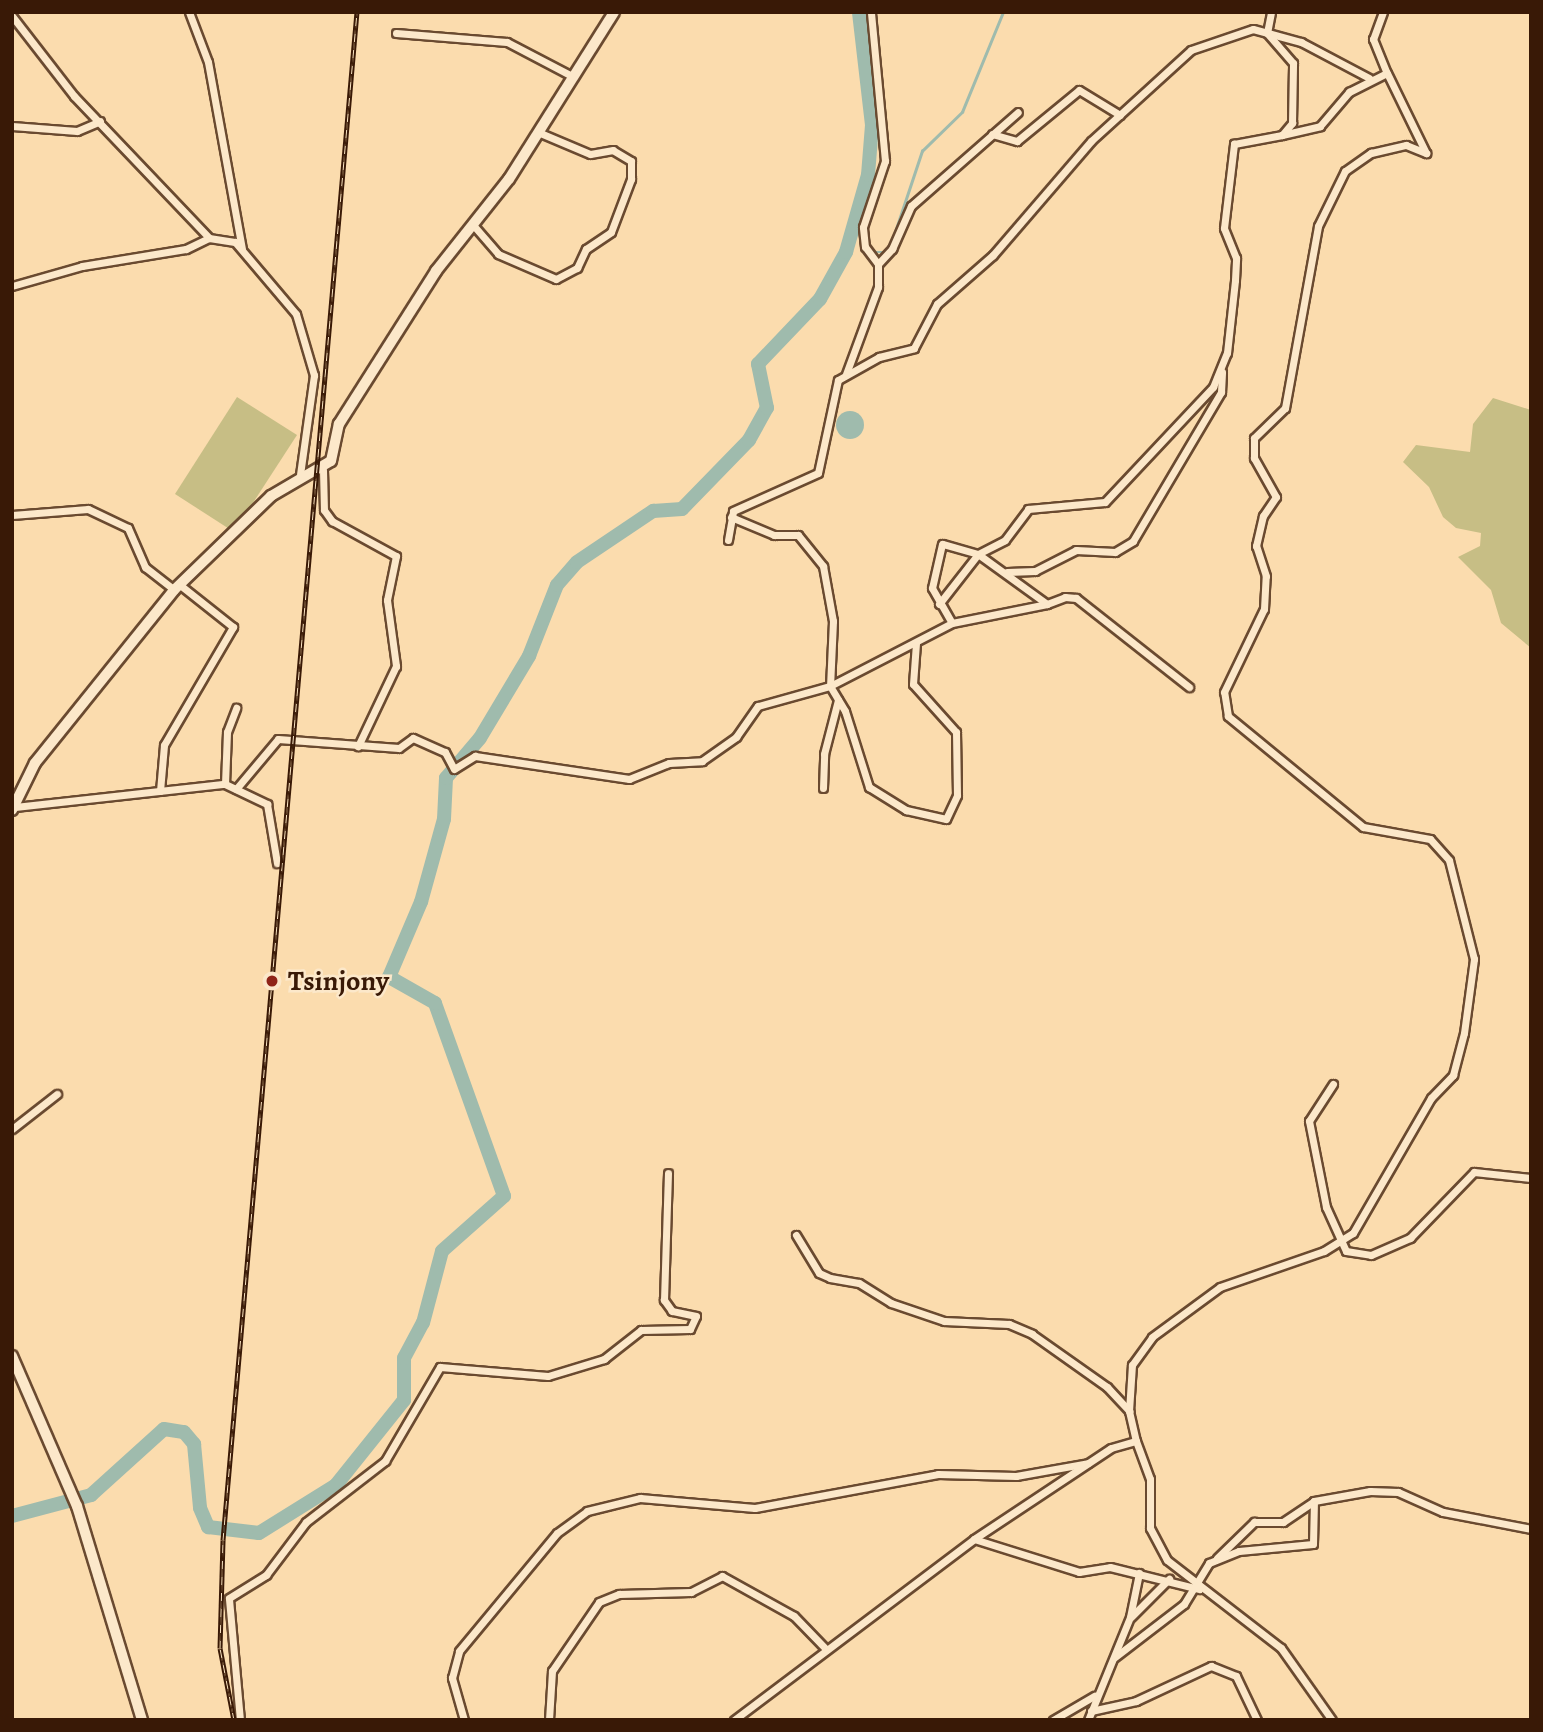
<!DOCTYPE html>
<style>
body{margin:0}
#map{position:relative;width:1543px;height:1732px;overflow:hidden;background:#fbdcae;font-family:Alegreya,serif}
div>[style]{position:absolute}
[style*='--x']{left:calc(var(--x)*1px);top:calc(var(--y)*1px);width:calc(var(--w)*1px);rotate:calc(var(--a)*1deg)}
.green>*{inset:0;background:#c7be85}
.water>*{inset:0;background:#9fbbad}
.round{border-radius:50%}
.stream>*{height:2.5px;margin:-1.25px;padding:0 1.25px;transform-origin:1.25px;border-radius:1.25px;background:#9fbbad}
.river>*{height:14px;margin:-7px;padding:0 7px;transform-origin:7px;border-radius:7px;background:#9fbbad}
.roads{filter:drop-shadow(2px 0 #6a4a30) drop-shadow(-2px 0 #6a4a30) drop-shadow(0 2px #6a4a30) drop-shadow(0 -2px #6a4a30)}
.street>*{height:7px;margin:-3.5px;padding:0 3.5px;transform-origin:3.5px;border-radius:3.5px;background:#fce8ca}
.secondary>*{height:10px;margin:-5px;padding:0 5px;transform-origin:5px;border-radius:5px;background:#fce8ca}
.rail>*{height:5px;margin-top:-2.5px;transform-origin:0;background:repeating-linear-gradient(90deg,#fce8ca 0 8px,#391906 0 16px);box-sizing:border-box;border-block:2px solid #391906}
.dots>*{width:19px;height:19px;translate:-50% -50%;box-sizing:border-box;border:4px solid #fce8ca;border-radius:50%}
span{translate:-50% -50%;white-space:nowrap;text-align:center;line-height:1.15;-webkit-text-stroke:5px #fce8ca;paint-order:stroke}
.poi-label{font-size:28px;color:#391906;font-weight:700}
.left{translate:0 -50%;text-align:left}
.frame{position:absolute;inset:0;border:14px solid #391906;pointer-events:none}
</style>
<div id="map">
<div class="green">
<i style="clip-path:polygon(237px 397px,297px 435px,234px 532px,175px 494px)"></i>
<i style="clip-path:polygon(1493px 398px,1531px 410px,1531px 648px,1501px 623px,1491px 590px,1458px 557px,1480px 546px,1481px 533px,1456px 528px,1443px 517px,1429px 487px,1403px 462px,1416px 445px,1470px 452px,1473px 424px)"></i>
</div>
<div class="water">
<i class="round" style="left:836px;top:411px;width:28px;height:28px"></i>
</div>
<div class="stream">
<i style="--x:892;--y:241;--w:95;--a:-71.6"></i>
<i style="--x:922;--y:151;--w:56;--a:-44.3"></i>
<i style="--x:962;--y:112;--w:108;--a:-67.7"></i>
<i style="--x:871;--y:252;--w:14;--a:0"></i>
</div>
<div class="river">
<i style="--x:12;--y:1516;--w:82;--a:-14.9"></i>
<i style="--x:91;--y:1495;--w:98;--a:-42.1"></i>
<i style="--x:164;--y:1429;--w:20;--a:9"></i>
<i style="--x:184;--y:1432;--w:16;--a:50"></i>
<i style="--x:194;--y:1444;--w:64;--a:84.6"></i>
<i style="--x:200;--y:1508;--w:21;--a:67"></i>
<i style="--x:208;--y:1527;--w:51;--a:6.7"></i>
<i style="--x:259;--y:1533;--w:91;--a:-31.9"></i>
<i style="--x:336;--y:1485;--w:109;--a:-51.3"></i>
<i style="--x:404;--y:1400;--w:42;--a:-90"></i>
<i style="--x:404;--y:1358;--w:40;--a:-62"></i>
<i style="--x:423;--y:1323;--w:74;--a:-75.2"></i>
<i style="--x:442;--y:1251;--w:83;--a:-41.6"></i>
<i style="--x:504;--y:1196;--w:205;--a:-109.7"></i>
<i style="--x:435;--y:1003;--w:53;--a:-150.5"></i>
<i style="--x:389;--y:977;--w:82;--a:-66.9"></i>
<i style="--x:421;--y:902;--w:86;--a:-74.5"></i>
<i style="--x:444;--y:819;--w:41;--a:-87.2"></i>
<i style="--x:446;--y:778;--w:52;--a:-49.6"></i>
<i style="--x:480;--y:738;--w:96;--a:-59.1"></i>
<i style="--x:529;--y:656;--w:76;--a:-68.5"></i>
<i style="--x:557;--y:585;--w:30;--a:-49"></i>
<i style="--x:577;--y:562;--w:92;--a:-33.9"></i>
<i style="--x:653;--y:511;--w:29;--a:-4"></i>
<i style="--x:682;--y:509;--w:96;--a:-45.8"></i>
<i style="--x:749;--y:440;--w:37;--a:-61"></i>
<i style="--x:767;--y:408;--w:45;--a:-101.6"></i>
<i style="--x:758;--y:364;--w:90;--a:-46.4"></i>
<i style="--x:820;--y:299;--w:54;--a:-61"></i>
<i style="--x:846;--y:252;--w:80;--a:-74.1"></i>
<i style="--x:868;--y:175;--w:50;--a:-85.4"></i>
<i style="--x:872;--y:125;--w:114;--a:-96.6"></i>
</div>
<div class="roads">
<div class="street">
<i style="--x:189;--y:12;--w:53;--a:69.2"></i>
<i style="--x:208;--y:62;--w:190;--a:79.7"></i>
<i style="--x:1383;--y:12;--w:29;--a:110"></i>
<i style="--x:1373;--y:39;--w:37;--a:68"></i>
<i style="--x:12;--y:16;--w:101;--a:52.2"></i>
<i style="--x:74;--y:96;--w:196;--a:46.4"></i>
<i style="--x:209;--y:238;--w:26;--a:9"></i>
<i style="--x:235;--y:242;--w:94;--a:49.7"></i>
<i style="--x:296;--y:314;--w:64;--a:73.6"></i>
<i style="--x:314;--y:375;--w:100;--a:98"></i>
<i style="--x:396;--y:33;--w:111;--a:4.6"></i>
<i style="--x:507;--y:42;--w:73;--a:27.6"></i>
<i style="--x:12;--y:126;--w:65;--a:4.4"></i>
<i style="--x:77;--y:131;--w:25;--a:-23"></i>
<i style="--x:992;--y:134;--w:26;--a:16"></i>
<i style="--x:1017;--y:141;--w:80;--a:-39.4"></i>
<i style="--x:1079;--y:90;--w:48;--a:31.4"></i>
<i style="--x:1282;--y:135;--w:39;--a:-13"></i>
<i style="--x:1320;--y:126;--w:45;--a:-49.5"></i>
<i style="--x:1349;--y:92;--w:42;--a:-26.6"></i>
<i style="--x:1387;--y:73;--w:89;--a:64"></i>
<i style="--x:474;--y:226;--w:37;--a:49"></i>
<i style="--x:498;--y:254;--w:63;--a:23.3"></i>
<i style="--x:556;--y:279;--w:24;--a:-28"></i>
<i style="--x:577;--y:268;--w:21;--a:-65"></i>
<i style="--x:586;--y:249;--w:30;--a:-34"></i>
<i style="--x:611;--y:232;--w:57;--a:-69.3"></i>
<i style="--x:631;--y:179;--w:18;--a:-90"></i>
<i style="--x:631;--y:161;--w:21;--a:-149"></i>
<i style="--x:613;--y:150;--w:23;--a:170"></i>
<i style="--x:590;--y:154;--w:56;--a:-157.1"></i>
<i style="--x:878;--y:264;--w:21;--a:-47"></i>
<i style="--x:892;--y:249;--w:47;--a:-66.2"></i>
<i style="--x:911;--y:206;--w:142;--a:-41.3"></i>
<i style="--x:12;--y:286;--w:73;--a:-15.9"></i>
<i style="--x:82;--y:266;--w:105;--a:-9.3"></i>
<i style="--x:186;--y:249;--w:25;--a:-26"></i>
<i style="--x:846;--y:374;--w:93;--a:-69.8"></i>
<i style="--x:878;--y:287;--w:23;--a:-90"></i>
<i style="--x:878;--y:264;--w:21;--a:-127"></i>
<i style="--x:865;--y:247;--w:20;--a:-96"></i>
<i style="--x:863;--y:227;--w:70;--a:-71.6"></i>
<i style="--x:885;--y:161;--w:150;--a:-95.4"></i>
<i style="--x:323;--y:470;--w:40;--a:88.6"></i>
<i style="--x:324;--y:510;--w:14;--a:54"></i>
<i style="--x:332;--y:521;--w:73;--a:28.7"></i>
<i style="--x:396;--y:556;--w:45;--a:101.6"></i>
<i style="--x:387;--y:600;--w:67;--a:82.2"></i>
<i style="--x:396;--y:666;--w:89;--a:115.4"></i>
<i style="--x:12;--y:515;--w:76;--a:-4.5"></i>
<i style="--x:88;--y:509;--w:44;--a:25.4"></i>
<i style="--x:128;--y:528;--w:43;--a:66.4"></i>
<i style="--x:145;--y:567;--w:37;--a:38"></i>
<i style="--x:731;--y:517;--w:47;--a:22.7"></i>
<i style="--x:774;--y:535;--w:24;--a:0"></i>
<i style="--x:798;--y:535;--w:40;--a:51"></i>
<i style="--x:823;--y:566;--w:56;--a:79.7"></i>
<i style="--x:833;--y:621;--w:65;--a:92.6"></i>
<i style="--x:830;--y:686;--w:29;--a:59"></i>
<i style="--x:845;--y:711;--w:80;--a:72.5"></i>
<i style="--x:869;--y:787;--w:44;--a:31.9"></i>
<i style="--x:906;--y:810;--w:41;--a:12.7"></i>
<i style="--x:946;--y:819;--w:26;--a:-65"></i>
<i style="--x:957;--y:795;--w:63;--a:-90.9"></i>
<i style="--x:956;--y:732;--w:64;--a:-131.9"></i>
<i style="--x:913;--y:684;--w:41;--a:-85.8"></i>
<i style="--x:728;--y:540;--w:29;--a:-80"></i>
<i style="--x:733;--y:511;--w:93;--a:-24.1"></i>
<i style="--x:818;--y:473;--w:95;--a:-77.9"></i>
<i style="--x:838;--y:380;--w:47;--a:-29.3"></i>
<i style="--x:879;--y:357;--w:36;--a:-14"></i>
<i style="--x:914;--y:348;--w:50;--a:-62.4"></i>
<i style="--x:937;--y:304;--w:74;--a:-41.2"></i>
<i style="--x:993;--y:255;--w:150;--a:-49.3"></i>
<i style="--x:1091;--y:141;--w:135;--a:-42.3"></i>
<i style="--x:1191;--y:50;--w:65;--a:-18.7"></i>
<i style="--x:1253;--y:29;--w:50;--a:15.2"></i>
<i style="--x:1301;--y:42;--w:77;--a:27.9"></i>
<i style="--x:1007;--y:572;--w:28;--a:-2"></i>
<i style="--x:1035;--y:571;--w:46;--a:-27.1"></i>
<i style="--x:1076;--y:550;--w:39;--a:3"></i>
<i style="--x:1115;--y:552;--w:21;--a:-31"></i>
<i style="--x:1133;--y:541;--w:173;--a:-59.4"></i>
<i style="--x:1221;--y:392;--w:20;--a:-87"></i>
<i style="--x:939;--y:604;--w:63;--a:-52"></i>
<i style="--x:978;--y:554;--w:30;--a:-27"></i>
<i style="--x:1005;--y:540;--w:39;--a:-53"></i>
<i style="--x:1028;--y:509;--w:77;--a:-5.2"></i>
<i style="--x:1105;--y:502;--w:158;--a:-46.8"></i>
<i style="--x:1213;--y:387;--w:37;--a:-68"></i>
<i style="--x:1227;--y:353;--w:73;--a:-83.7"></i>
<i style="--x:1235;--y:280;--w:22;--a:-87"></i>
<i style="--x:1236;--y:258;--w:32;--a:-112"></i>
<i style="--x:1224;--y:228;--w:85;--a:-83.2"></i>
<i style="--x:1234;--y:144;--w:49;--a:-10.6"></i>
<i style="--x:1282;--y:135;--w:16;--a:-50"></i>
<i style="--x:1292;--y:123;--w:60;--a:-89"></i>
<i style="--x:1293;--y:63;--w:40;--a:-131"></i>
<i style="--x:1267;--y:33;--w:21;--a:-79"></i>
<i style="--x:1047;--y:604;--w:85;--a:-144.1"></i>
<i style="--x:978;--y:554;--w:37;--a:-164"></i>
<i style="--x:942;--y:544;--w:45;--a:102.8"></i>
<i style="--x:932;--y:588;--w:40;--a:60.3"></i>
<i style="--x:952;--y:623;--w:97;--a:-11.3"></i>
<i style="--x:1047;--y:604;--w:19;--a:-21"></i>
<i style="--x:1065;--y:597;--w:11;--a:5"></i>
<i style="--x:1076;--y:598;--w:144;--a:38.2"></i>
<i style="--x:225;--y:784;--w:52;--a:-87.8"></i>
<i style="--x:227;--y:732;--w:26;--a:-69"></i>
<i style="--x:823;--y:788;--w:34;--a:-88"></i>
<i style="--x:824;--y:754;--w:56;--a:-75.5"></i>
<i style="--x:236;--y:789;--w:65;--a:-50"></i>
<i style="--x:278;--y:739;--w:121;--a:4.3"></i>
<i style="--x:399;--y:748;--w:17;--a:-36"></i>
<i style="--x:413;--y:738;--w:35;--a:24"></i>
<i style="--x:445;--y:752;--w:19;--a:62"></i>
<i style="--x:454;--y:769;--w:25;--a:-32"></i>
<i style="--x:475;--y:756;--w:156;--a:8.5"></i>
<i style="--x:629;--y:779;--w:43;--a:-21.8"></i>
<i style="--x:669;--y:763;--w:33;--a:-3"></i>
<i style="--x:702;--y:761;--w:42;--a:-35.2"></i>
<i style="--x:736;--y:737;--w:38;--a:-55"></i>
<i style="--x:758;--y:706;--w:75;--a:-15.5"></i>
<i style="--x:830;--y:686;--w:137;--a:-27.3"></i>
<i style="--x:160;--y:791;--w:46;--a:-85"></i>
<i style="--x:164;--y:745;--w:137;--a:-59.7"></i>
<i style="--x:233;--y:627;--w:68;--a:-141.6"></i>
<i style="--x:15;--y:807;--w:211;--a:-6.3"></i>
<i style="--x:225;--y:784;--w:47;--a:25.5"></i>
<i style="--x:267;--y:804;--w:60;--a:80.4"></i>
<i style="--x:1333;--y:1084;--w:44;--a:123"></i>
<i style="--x:1309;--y:1121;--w:88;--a:78.8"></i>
<i style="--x:1326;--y:1207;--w:48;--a:65.6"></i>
<i style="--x:1346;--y:1251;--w:25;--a:9"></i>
<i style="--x:1371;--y:1255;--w:43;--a:-23.6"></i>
<i style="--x:1410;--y:1238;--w:92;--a:-45.9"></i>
<i style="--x:1474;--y:1172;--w:57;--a:6"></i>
<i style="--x:12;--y:1129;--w:57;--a:-37.9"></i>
<i style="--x:796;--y:1235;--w:44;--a:58.8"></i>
<i style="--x:819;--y:1273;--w:12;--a:24"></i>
<i style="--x:830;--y:1278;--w:29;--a:10"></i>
<i style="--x:859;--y:1283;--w:38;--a:32"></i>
<i style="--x:891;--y:1303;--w:56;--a:18.8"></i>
<i style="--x:944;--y:1321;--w:65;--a:2.6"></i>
<i style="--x:1009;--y:1324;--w:25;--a:23"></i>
<i style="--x:1032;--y:1334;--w:92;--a:35.2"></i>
<i style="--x:1107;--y:1387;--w:33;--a:47"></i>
<i style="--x:1129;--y:1411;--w:31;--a:77"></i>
<i style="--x:1129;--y:1411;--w:46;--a:-86.3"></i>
<i style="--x:1132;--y:1365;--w:34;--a:-54"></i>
<i style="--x:1152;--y:1337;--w:84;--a:-36.3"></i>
<i style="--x:1220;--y:1287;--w:110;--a:-19.1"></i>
<i style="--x:1324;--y:1251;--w:34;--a:-32"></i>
<i style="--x:1353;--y:1233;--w:156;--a:-60"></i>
<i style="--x:1431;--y:1098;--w:32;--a:-46"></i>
<i style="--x:1453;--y:1075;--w:43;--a:-75.3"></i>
<i style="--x:1464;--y:1033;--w:75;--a:-82.3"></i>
<i style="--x:1474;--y:959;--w:102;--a:-104.2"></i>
<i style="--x:1449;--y:860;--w:28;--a:-132"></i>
<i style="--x:1430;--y:839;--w:68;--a:-169.8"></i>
<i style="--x:1363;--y:827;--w:175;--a:-140.6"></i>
<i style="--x:1228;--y:716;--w:24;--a:-99"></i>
<i style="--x:1224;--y:692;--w:92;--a:-64.3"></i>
<i style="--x:1264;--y:609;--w:33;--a:-87"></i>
<i style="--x:1266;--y:576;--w:32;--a:-108"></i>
<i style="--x:1256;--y:546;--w:31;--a:-77"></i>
<i style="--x:1263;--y:516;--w:23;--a:-56"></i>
<i style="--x:1276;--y:497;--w:45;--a:-119.4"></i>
<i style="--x:1254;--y:458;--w:20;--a:-90"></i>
<i style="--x:1254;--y:438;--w:43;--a:-44.1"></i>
<i style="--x:1285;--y:408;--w:185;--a:-79.7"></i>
<i style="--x:1318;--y:226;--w:61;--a:-63.9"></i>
<i style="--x:1345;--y:171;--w:32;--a:-35"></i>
<i style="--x:1371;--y:153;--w:36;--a:-13"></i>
<i style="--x:1406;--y:145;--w:22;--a:22"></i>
<i style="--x:974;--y:1539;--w:110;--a:17.4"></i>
<i style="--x:1079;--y:1572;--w:31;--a:-9"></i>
<i style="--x:1110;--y:1567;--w:92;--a:13.9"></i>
<i style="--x:1217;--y:1558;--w:52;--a:-44.2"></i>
<i style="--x:1254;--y:1522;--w:29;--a:0"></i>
<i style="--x:1283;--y:1522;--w:37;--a:-34"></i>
<i style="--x:1314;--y:1501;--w:57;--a:-10.1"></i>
<i style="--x:1370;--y:1491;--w:28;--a:2"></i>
<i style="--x:1398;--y:1492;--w:49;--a:24"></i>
<i style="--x:1443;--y:1512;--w:90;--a:10.9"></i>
<i style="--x:1131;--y:1617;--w:54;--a:-45"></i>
<i style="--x:1115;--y:1657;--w:87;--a:-37.5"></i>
<i style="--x:1184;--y:1604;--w:48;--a:-58.6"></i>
<i style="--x:1209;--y:1563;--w:32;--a:-22"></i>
<i style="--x:1239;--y:1551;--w:74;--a:-5.4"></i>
<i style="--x:1313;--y:1544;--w:43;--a:-88.7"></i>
<i style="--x:1091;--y:1711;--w:46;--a:-12.5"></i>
<i style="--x:1136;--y:1701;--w:83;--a:-25"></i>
<i style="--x:1211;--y:1666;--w:27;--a:22"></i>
<i style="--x:1236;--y:1676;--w:49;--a:64.5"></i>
<i style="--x:240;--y:1720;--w:122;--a:-95.2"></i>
<i style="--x:229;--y:1598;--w:44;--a:-31.9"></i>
<i style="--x:266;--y:1575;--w:66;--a:-53"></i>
<i style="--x:306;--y:1522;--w:100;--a:-37.7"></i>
<i style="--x:385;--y:1461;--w:109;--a:-59.7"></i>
<i style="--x:440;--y:1367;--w:108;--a:4.8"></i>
<i style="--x:548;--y:1376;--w:59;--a:-16.9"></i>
<i style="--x:604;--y:1359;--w:47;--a:-38.1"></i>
<i style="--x:641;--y:1330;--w:49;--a:-1.2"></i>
<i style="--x:690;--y:1329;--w:14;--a:-65"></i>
<i style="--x:696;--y:1316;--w:25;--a:-168"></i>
<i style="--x:672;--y:1311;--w:14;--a:-126"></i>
<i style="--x:664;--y:1300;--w:127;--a:-88.2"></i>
<i style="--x:464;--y:1720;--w:44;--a:-105.9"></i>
<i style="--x:452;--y:1678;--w:28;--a:-75"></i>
<i style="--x:459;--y:1651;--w:153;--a:-50.3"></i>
<i style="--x:557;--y:1533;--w:37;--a:-36"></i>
<i style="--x:587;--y:1511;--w:55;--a:-13.8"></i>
<i style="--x:640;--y:1498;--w:115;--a:5"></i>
<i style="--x:755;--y:1508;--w:186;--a:-10.5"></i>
<i style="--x:938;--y:1474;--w:78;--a:1.5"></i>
<i style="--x:1016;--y:1476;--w:73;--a:-10.2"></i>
<i style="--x:549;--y:1720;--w:49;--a:-86.5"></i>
<i style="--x:552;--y:1671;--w:83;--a:-55.7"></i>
<i style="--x:599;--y:1602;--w:22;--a:-22"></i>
<i style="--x:619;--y:1594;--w:72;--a:-1.6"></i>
<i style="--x:691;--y:1592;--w:35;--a:-27"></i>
<i style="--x:722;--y:1576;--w:82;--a:29.1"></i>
<i style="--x:794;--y:1616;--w:45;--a:45.9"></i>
<i style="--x:734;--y:1720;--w:301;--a:-37"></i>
<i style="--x:974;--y:1539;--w:164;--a:-33.6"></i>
<i style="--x:1111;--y:1448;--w:26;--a:-16"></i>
<i style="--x:1136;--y:1441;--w:40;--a:69.8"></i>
<i style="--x:1150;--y:1479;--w:49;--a:90"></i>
<i style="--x:1150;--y:1528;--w:36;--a:62"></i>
<i style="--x:1167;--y:1560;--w:144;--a:37.7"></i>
<i style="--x:1281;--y:1648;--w:88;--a:54.7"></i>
<i style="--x:1053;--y:1720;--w:48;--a:-30.3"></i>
<i style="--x:1088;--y:1720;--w:111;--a:-67.8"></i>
<i style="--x:1130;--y:1617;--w:45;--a:-78.4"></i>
</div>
<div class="secondary">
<i style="--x:12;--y:810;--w:52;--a:-63.9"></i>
<i style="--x:35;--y:763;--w:222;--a:-51.2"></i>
<i style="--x:174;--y:590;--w:135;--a:-44.1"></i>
<i style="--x:271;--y:496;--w:69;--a:-30.3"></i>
<i style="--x:331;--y:461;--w:38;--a:-78"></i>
<i style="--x:339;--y:424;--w:181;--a:-57.6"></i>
<i style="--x:436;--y:271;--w:117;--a:-51.6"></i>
<i style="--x:509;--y:179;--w:197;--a:-57.8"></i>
<i style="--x:12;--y:1356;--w:163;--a:66.6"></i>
<i style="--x:77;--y:1506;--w:224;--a:73.1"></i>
</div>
</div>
<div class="rail">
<i style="--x:234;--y:1720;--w:73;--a:-101"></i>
<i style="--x:220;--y:1648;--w:108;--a:-88.4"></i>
<i style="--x:223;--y:1540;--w:1534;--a:-84.99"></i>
</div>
<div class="dots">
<i style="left:272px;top:981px;background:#8f2418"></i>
</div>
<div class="poi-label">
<span class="left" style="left:288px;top:981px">Tsinjony</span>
</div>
<div class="frame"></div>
</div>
